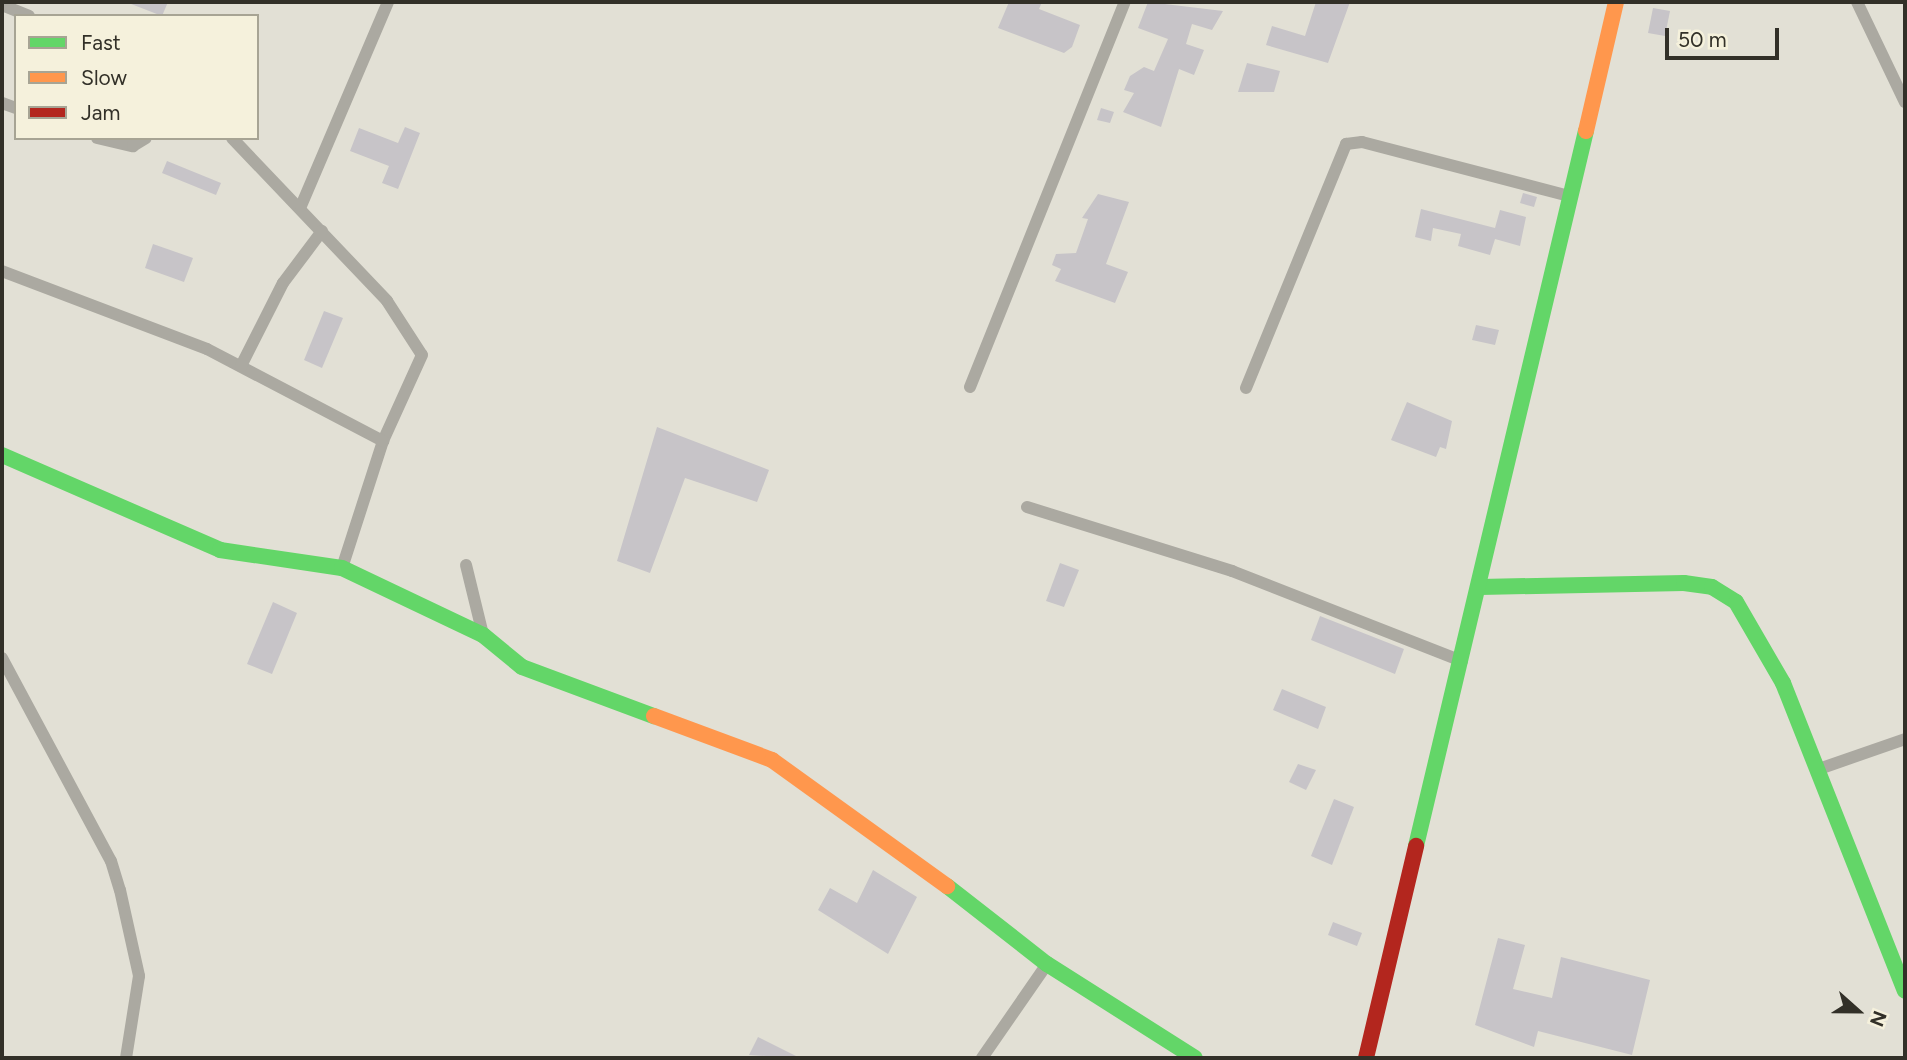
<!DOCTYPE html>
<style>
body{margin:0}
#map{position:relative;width:1907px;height:1060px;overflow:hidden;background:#e2e0d5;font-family:Figtree,sans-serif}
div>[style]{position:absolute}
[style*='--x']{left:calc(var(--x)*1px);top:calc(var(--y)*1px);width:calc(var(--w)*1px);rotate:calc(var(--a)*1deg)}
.building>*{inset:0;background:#c7c4c8}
.street>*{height:12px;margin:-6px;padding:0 6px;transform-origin:6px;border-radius:6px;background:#aba9a1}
.fast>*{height:16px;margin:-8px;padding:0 8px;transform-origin:8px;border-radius:8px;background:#63d668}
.slow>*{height:16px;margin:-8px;padding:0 8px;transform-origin:8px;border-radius:8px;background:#ff974d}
.jam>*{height:16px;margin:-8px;padding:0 8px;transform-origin:8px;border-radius:8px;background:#b3261e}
span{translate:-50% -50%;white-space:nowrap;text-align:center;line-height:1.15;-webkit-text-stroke:6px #f5f1dc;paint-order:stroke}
.frame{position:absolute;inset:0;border:4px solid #323028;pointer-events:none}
.legend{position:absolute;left:14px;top:14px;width:245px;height:126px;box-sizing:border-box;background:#f5f1dc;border:2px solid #a7a494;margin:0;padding:9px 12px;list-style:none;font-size:21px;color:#323028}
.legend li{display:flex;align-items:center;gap:14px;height:35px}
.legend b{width:35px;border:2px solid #a7a494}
.north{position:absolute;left:1823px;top:976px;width:70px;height:70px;-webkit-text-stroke:5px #f5f1dc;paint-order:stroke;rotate:111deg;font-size:19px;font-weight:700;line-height:28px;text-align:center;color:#323028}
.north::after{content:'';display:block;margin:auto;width:24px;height:32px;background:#323028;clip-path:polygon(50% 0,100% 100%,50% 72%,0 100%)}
.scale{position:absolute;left:1665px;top:28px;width:114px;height:32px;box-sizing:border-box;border:4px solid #323028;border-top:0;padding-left:9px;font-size:21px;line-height:24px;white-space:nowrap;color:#323028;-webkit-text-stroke:5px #f5f1dc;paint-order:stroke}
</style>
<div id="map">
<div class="building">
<i style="clip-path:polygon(126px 2px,168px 2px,162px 16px)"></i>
<i style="clip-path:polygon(1009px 2px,1042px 2px,1039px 9px,1080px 25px,1072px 47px,1064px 53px,998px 28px)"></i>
<i style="clip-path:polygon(1148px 2px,1223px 11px,1212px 30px,1192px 24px,1186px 44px,1204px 50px,1194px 75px,1179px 69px,1161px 127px,1123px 112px,1134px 93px,1124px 90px,1130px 76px,1144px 67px,1154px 71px,1168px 39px,1138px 28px)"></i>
<i style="clip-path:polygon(1316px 2px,1350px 2px,1328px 63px,1266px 45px,1272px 26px,1305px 36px)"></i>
<i style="clip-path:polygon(1653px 8px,1670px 11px,1665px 36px,1648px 33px)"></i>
<i style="clip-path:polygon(1247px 63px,1280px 71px,1274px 92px,1238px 92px)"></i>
<i style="clip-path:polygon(1101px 108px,1114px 112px,1110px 123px,1097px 120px)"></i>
<i style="clip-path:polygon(405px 127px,420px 133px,398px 189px,382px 183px,389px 166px,350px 151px,359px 128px,398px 143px)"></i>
<i style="clip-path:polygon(167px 161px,221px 183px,216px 195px,162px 173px)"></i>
<i style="clip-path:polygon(1523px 193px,1537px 197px,1534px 207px,1520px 203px)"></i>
<i style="clip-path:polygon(1098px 194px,1129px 202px,1106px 264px,1128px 272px,1115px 303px,1055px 281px,1061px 269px,1052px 265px,1056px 254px,1076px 253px,1088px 219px,1082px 218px)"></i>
<i style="clip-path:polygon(1421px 209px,1495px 228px,1500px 210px,1526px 217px,1520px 246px,1495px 239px,1490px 255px,1458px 246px,1461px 234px,1433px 228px,1431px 241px,1415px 237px)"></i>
<i style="clip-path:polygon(153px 244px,193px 258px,184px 282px,145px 268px)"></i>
<i style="clip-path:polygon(324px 311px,343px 318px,322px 368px,304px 360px)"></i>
<i style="clip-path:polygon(1476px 325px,1499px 330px,1495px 345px,1472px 340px)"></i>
<i style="clip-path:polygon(1407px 402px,1452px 421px,1446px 449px,1440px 447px,1436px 457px,1391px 440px)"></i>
<i style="clip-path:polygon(657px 427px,769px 470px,757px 502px,685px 478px,650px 573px,617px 561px)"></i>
<i style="clip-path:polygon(1060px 563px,1079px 570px,1064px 607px,1046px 601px)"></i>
<i style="clip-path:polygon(273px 602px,297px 613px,272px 674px,247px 664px)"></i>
<i style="clip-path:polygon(1320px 616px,1404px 649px,1395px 674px,1311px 640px)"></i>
<i style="clip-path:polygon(1282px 689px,1326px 707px,1318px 729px,1273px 710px)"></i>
<i style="clip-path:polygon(1298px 764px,1316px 770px,1306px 790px,1289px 782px)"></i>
<i style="clip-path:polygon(1334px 799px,1354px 807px,1332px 865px,1311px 856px)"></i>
<i style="clip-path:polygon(873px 870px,917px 897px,888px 954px,818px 910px,830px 888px,857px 903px)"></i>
<i style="clip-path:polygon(1333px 922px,1362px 933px,1357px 946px,1328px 935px)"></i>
<i style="clip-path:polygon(1498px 938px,1525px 945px,1513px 989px,1552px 998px,1561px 957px,1650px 980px,1632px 1055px,1538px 1031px,1534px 1047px,1475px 1025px)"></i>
<i style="clip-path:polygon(758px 1037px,800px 1058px,749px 1055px)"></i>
</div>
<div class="street">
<i style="--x:1857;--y:2;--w:111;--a:64.4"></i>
<i style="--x:2;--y:5;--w:29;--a:22"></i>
<i style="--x:2;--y:103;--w:15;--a:20"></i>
<i style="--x:97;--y:138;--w:37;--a:13"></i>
<i style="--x:133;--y:146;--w:15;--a:-32"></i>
<i style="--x:232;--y:138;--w:225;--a:46.4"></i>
<i style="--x:387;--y:301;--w:64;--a:57.1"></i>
<i style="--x:422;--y:355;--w:94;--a:114.4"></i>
<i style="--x:383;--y:441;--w:133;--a:107.9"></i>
<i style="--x:301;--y:206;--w:222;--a:-66.9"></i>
<i style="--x:2;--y:271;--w:219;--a:20.8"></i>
<i style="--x:207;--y:349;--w:199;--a:27.6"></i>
<i style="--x:241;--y:366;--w:93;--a:-63.2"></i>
<i style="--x:283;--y:283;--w:65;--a:-53.1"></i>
<i style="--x:970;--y:387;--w:414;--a:-68.1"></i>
<i style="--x:1246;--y:388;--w:264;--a:-67.7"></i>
<i style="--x:1346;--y:144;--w:16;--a:-7"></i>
<i style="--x:1362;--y:142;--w:214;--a:14.6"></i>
<i style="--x:1027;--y:507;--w:215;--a:17.3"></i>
<i style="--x:1232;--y:571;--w:247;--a:21.4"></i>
<i style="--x:466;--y:565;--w:72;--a:76.3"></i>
<i style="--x:2;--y:658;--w:230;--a:61.8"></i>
<i style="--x:111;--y:861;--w:30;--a:73"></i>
<i style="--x:120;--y:890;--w:88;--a:77.5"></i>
<i style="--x:139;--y:976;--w:83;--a:99"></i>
<i style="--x:1819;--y:769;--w:91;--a:-19.2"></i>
<i style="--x:982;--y:1058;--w:114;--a:-55.3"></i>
</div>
<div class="fast">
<i style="--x:2;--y:455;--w:238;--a:23.5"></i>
<i style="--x:220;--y:550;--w:123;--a:8.4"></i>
<i style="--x:342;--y:568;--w:156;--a:25.4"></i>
<i style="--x:483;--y:635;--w:50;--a:39.4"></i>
<i style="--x:522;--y:667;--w:141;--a:20.4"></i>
<i style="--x:1480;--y:587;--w:204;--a:-1.1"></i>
<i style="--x:1684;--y:583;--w:28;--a:8"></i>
<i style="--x:1712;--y:587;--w:28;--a:32"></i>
<i style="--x:1736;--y:602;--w:94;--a:59.9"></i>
<i style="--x:1783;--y:683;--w:331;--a:68.4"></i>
<i style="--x:1416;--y:846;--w:735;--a:-76.63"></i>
<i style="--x:947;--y:886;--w:127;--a:38"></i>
<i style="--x:1047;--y:964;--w:175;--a:32.4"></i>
</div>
<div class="slow">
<i style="--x:1586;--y:131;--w:132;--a:-76.9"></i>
<i style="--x:654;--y:716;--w:126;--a:20.4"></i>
<i style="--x:772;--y:760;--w:216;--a:35.8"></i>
</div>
<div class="jam">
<i style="--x:1366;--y:1058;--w:218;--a:-76.7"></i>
</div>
<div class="frame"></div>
<ul class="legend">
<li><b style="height:9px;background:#63d668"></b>Fast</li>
<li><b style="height:9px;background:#ff974d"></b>Slow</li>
<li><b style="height:9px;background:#b3261e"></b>Jam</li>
</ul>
<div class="north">N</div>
<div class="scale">50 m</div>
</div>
